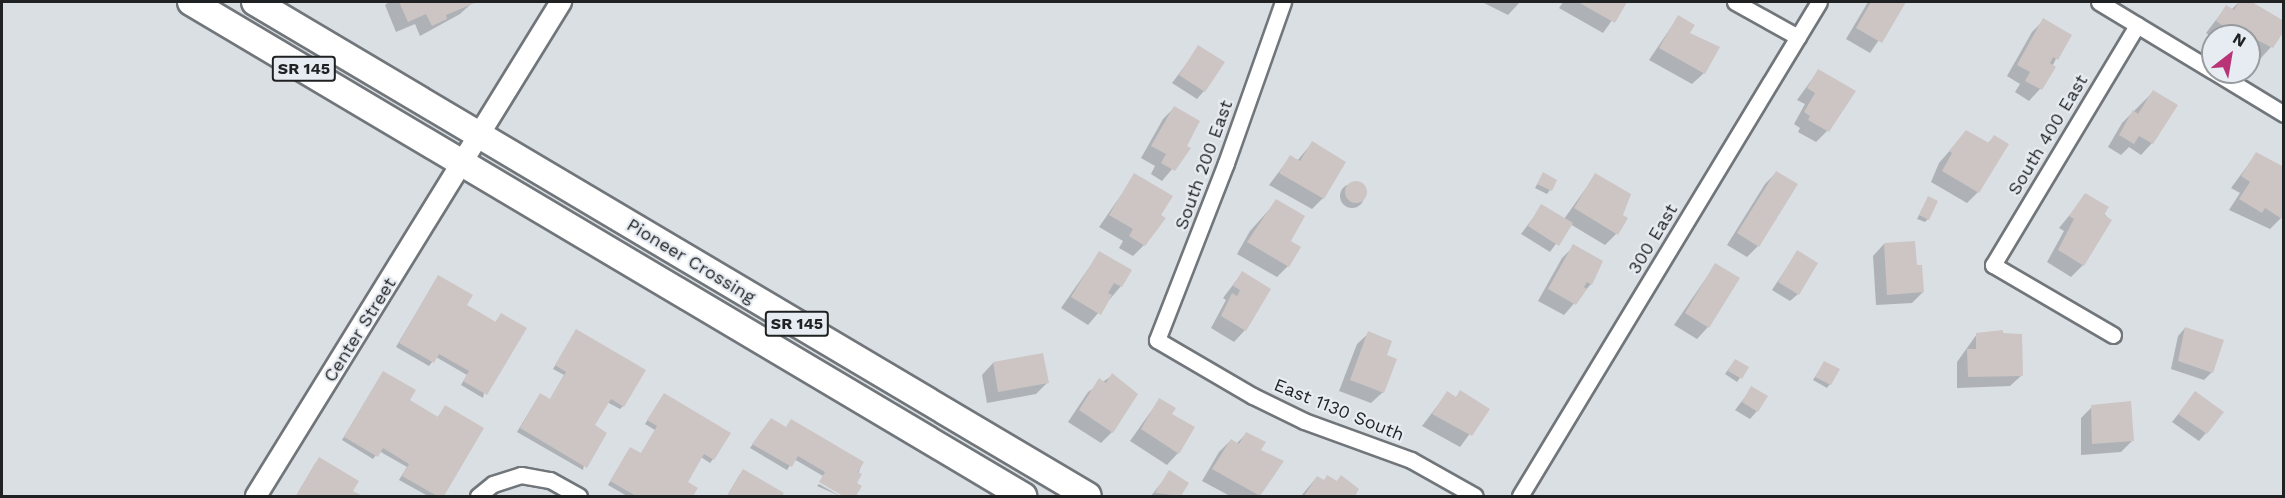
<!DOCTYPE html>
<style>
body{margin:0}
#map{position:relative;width:2285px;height:498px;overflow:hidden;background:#dadfe4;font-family:"Work Sans",sans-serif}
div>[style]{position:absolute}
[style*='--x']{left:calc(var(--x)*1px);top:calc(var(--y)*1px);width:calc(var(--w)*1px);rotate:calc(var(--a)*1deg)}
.shadow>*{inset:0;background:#0003}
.round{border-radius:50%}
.building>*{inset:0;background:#cdc5c3}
.roads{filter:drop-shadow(2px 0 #71767b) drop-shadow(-2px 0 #71767b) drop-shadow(0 2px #71767b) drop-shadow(0 -2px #71767b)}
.minor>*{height:15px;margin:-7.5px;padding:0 7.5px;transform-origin:7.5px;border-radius:7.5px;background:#fff}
.tertiary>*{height:20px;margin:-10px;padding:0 10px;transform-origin:10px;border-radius:10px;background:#fff}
.trunk>*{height:26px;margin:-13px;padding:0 13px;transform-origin:13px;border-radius:13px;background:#fff}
span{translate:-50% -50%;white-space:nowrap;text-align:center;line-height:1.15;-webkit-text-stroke:4.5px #e7ecf2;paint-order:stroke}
.shield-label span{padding:2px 4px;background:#e7ecf2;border:2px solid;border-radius:4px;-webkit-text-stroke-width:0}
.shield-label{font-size:16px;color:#1f2123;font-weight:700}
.street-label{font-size:18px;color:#1f2123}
.frame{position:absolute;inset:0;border:3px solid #1f2123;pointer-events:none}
.north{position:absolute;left:2201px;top:24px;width:60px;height:60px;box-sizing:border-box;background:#e7ecf2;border:2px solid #979b9f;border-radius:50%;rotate:31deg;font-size:16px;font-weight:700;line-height:24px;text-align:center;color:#1f2123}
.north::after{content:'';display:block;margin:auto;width:21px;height:27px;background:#b93377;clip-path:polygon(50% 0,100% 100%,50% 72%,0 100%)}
</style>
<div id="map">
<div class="shadow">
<i style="clip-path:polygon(389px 2px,471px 2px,472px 3px,460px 14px,420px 36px,415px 24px,396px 32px,385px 5px)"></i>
<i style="clip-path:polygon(1482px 2px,1520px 2px,1508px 15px)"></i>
<i style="clip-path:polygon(1563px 2px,1625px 2px,1603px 33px,1559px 8px)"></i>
<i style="clip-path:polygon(1868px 2px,1905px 2px,1870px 53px,1846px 39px)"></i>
<i style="clip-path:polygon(2239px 2px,2249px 2px,2284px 23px,2271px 47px,2260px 59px,2249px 54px,2249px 36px,2213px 38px,2206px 33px,2226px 7px,2231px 10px)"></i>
<i style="clip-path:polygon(1678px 17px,1704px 73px,1692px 84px,1649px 60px)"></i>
<i style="clip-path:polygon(2044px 20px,2056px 59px,2040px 89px,2029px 101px,2015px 92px,2020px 84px,2007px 76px,2032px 32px)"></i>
<i style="clip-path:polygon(1199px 47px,1204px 91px,1197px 99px,1172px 83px)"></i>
<i style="clip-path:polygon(1818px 71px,1827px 131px,1816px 142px,1798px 132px,1800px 128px,1794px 124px,1805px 104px,1797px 100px)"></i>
<i style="clip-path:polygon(2153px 92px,2152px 143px,2141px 155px,2129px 147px,2121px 155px,2108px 147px,2122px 123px)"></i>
<i style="clip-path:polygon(1174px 108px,1184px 146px,1189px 149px,1162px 181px,1151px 174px,1155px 166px,1141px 158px,1163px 119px)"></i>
<i style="clip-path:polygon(1966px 132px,1987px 144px,1994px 137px,1978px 192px,1967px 203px,1931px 182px,1939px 163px)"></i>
<i style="clip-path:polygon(1312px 143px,1323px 198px,1312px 209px,1269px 185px,1290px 157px,1297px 161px)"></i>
<i style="clip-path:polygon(2256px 154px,2284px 171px,2284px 215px,2270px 229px,2229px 210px,2240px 193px,2231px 188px)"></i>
<i style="clip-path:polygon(1776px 173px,1758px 246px,1747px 257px,1727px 245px,1765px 184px)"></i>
<i style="clip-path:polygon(1543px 174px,1550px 190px,1547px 194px,1535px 188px)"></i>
<i style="clip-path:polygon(1596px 174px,1616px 234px,1605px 245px,1570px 224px,1550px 252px,1521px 234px,1542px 206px,1564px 219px)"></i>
<i style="clip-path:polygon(1135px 175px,1159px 216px,1144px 245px,1133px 256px,1119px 248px,1123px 241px,1099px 227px)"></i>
<i class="round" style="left:1340px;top:184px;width:24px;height:24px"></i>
<i style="clip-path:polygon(2086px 195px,2110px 220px,2083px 265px,2071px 277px,2047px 262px,2064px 231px,2059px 228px)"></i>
<i style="clip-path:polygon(1928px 198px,1928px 219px,1925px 222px,1917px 219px)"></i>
<i style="clip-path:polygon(1277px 201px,1288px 241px,1288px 266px,1277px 277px,1237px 254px,1250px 231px)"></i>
<i style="clip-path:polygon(1884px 244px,1915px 267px,1923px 292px,1912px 303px,1876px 305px,1873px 256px)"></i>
<i style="clip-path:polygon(1574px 246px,1591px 284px,1564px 315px,1538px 301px,1562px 258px)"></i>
<i style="clip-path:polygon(1100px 252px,1121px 286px,1088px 325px,1061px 308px)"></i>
<i style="clip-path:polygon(1797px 252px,1798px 294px,1790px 301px,1772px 290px)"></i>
<i style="clip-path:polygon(1715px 265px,1708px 327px,1697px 339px,1674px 325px)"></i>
<i style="clip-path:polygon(1242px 273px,1245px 330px,1234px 342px,1211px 328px,1226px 300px,1223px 298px)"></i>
<i style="clip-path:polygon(435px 281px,465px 306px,495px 323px,501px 314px,483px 398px,461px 385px,467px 375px,436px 357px,429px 366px,396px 347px)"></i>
<i style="clip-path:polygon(2185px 328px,2212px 372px,2204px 380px,2171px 369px,2178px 336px)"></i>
<i style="clip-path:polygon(1369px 333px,1385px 355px,1383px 392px,1371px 403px,1339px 391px,1357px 344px)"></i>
<i style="clip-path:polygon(1977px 334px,2022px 375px,2010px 386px,1957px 388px,1957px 362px)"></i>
<i style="clip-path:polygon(573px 335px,623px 406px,620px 409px,607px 402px,593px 426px,583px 470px,517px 432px,537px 399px,540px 395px,549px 401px,564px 375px,553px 369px)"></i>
<i style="clip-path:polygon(1735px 360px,1747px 368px,1737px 382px,1725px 374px)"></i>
<i style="clip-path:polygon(993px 363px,1047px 383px,1036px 394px,987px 403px,982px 375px)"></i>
<i style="clip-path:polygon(1824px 363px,1830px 384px,1827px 388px,1813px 380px)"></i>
<i style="clip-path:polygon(383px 372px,408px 401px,437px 418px,445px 407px,482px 429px,442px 496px,428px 496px,399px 480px,407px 467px,379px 451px,373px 459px,342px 440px)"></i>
<i style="clip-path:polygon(1113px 375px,1112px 432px,1101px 443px,1068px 422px,1088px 392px)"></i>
<i style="clip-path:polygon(1752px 388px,1757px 411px,1750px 419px,1735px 410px)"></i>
<i style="clip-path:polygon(1461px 392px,1488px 409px,1460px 447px,1422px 426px,1447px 393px,1455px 398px)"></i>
<i style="clip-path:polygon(2195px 393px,2206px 433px,2199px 441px,2172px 422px)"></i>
<i style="clip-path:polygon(664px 395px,713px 459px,710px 463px,701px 457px,686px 482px,696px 488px,691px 496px,627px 496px,608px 485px,627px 453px,640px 455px,655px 430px,645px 424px)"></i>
<i style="clip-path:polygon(1159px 400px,1170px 414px,1178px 453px,1167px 465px,1130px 441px)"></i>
<i style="clip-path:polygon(2092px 407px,2132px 441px,2121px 452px,2081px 455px,2081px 418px)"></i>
<i style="clip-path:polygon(768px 423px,862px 463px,855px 484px,860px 487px,855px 496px,846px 496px,820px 481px,823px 476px,794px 459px,787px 470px,750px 448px)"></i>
<i style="clip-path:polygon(1246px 434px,1259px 450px,1282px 462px,1258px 496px,1230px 496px,1202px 481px,1219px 452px,1231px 440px,1236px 444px)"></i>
<i style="clip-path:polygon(316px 462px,351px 491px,360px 496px,296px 496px)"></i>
<i style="clip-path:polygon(1170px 472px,1187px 483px,1179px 496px,1151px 496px)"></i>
<i style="clip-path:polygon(740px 474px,782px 494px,727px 496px)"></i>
<i style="clip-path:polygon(1328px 476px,1336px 482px,1341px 477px,1357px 490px,1353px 496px,1301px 496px,1317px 477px,1323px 481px)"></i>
<i style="clip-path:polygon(819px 484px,840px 496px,817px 486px)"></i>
</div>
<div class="building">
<i style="clip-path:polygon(399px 2px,477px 2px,446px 15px,447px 19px,432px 26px,426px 14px,408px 22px)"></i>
<i style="clip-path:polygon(1578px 2px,1627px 2px,1615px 23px)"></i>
<i style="clip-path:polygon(1871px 2px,1906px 2px,1882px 43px,1856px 28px)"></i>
<i style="clip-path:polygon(2239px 2px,2252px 2px,2284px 21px,2284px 31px,2273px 48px,2249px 36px,2238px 36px,2216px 21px,2226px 5px,2234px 10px)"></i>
<i style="clip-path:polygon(1678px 15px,1695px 25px,1690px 33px,1720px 47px,1705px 74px,1659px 48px)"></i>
<i style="clip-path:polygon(2043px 18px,2072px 35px,2058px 60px,2053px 57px,2050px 63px,2056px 67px,2042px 90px,2025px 81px,2030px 72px,2017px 65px)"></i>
<i style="clip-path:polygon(1198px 45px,1225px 62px,1205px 92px,1179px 75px)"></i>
<i style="clip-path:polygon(1818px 69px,1856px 91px,1829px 132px,1808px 120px,1810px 116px,1804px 112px,1815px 93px,1807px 88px)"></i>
<i style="clip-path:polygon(2153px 90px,2178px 105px,2153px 144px,2139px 136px,2134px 144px,2119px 135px,2133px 110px,2138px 114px)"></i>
<i style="clip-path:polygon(1174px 106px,1200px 121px,1187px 146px,1191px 148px,1175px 171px,1161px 163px,1166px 154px,1151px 146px)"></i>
<i style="clip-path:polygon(1966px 130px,1989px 143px,1994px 135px,2009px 144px,1979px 193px,1942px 171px,1952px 153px,1949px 151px)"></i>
<i style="clip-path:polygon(1312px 141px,1346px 162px,1324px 199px,1279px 173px,1290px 155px,1300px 161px)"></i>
<i style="clip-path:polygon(2256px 152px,2284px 167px,2282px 219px,2265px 208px,2262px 213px,2239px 199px,2250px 182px,2241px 176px)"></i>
<i style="clip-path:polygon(1776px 171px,1798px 184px,1759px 247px,1737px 233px)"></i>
<i style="clip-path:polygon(1543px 172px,1557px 180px,1552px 191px,1537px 184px)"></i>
<i style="clip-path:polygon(1134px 173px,1173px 196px,1161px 215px,1166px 218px,1145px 246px,1129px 236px,1133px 229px,1109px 215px)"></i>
<i style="clip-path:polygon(1595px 173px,1631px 194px,1623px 215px,1628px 218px,1618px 235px,1574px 208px)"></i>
<i class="round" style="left:1345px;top:181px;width:22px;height:22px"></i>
<i style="clip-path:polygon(2085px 193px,2109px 207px,2104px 215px,2112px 220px,2084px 266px,2058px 250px,2074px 219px,2069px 216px)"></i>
<i style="clip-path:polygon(1928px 196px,1938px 201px,1929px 220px,1919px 215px)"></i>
<i style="clip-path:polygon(1276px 199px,1305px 216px,1291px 241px,1301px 247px,1289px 267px,1247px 242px)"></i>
<i style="clip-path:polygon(1541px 204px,1573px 223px,1559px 246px,1528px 226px)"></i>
<i style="clip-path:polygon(1915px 241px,1917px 265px,1922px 265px,1924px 292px,1887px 295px,1884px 243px)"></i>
<i style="clip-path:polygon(1573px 244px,1603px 261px,1592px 285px,1587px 282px,1584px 287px,1587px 289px,1576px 305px,1548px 289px)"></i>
<i style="clip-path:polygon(1797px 250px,1818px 263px,1799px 295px,1778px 282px)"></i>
<i style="clip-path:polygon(1099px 251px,1132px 270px,1122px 287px,1114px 283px,1108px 293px,1112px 295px,1101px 315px,1071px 297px)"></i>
<i style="clip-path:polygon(1715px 263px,1740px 278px,1709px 328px,1685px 313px)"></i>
<i style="clip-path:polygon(1242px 271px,1271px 289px,1246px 331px,1221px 316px,1232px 293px,1237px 296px,1240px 290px,1233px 286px)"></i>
<i style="clip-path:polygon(438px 275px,473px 295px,467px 305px,496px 322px,501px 313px,527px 328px,487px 395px,463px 381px,469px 371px,439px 354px,434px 363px,399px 343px)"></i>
<i style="clip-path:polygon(2185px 327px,2224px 340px,2213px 373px,2178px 361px)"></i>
<i style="clip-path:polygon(576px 329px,646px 370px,624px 407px,611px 399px,595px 425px,607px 433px,587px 468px,520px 428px,540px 393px,550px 399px,566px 372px,555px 365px)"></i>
<i style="clip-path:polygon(2003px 330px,2003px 333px,2022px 334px,2023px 376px,1968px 377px,1967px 349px,1976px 349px,1976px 333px)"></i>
<i style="clip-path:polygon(1368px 331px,1392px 341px,1387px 355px,1397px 359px,1384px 393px,1350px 380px)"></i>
<i style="clip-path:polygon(1043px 353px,1049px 383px,998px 392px,993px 362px)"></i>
<i style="clip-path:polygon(1735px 359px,1749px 367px,1742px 379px,1728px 371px)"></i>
<i style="clip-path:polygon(1824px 361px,1840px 369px,1831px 385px,1815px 377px)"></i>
<i style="clip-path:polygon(383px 371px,416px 390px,410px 400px,438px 417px,445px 405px,484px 428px,444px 496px,437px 496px,402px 476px,409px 464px,383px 448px,378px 457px,344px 437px)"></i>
<i style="clip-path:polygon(1112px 373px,1138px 394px,1113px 433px,1079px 410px,1099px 378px,1106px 383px)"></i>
<i style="clip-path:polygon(1751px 386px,1768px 396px,1758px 412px,1742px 402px)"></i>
<i style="clip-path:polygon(1460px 390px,1490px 409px,1472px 436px,1432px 414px,1447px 391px,1456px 397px)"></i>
<i style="clip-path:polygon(2195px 391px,2224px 412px,2207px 434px,2178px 414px)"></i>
<i style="clip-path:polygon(664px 393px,731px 433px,714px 460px,704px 454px,688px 482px,698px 488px,693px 496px,636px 496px,610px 481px,630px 447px,641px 453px,657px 426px,647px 420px)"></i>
<i style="clip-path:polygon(1159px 398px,1176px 408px,1172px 414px,1195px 427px,1179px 454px,1141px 429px)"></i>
<i style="clip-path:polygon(2131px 401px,2134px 441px,2092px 444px,2091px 405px)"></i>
<i style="clip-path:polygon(771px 418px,786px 427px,791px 419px,864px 462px,858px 472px,862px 474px,857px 483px,862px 486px,856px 496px,843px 496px,819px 482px,825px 472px,798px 456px,792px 467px,752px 444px)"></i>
<i style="clip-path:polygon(1246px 432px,1266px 442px,1261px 450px,1284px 461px,1260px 496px,1212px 469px,1231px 439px,1239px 444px)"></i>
<i style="clip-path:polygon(319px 457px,359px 481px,353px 491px,363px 496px,296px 496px)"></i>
<i style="clip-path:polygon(743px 469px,784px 493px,782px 496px,727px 496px)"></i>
<i style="clip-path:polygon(1169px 470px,1189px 483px,1181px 496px,1155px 493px)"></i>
<i style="clip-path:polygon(1327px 475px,1337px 481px,1341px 475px,1359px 489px,1355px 496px,1304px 496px,1317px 476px,1324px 480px)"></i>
</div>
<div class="roads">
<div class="minor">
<i style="--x:1283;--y:2;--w:171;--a:109.5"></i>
<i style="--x:1226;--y:163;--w:190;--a:111.3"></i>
<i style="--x:1157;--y:340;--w:111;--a:30.3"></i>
<i style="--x:1253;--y:396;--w:57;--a:26.1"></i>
<i style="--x:1304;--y:421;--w:114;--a:20"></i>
<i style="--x:1411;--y:460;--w:73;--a:29.4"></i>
<i style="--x:1735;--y:2;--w:72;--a:29.1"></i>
<i style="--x:2099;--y:2;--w:133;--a:31.2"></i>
<i style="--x:2215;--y:72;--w:81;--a:31.3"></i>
<i style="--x:2113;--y:335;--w:139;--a:-149.7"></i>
<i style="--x:1993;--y:265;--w:280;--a:-59"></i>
<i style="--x:478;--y:496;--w:19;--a:-39"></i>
<i style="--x:493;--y:484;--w:29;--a:-18"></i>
<i style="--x:521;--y:475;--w:29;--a:10"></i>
<i style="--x:550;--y:480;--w:33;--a:29"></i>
<i style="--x:1520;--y:496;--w:577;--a:-58.82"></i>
</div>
<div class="tertiary">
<i style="--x:256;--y:496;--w:581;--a:-58.31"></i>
</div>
<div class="trunk">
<i style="--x:191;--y:2;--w:968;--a:30.7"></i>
<i style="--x:255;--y:2;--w:968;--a:30.67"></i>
</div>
</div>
<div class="shield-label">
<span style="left:304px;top:69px">SR 145</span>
<span style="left:797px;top:324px">SR 145</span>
</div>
<div class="street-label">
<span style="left:2048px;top:135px;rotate:-59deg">South 400 East</span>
<span style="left:1204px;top:165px;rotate:-70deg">South 200 East</span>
<span style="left:1653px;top:239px;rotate:-59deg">300 East</span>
<span style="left:691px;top:261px;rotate:31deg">Pioneer Crossing</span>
<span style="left:360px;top:330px;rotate:-58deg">Center Street</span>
<span style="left:1339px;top:410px;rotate:22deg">East 1130 South</span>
</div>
<div class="frame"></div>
<div class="north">N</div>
</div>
